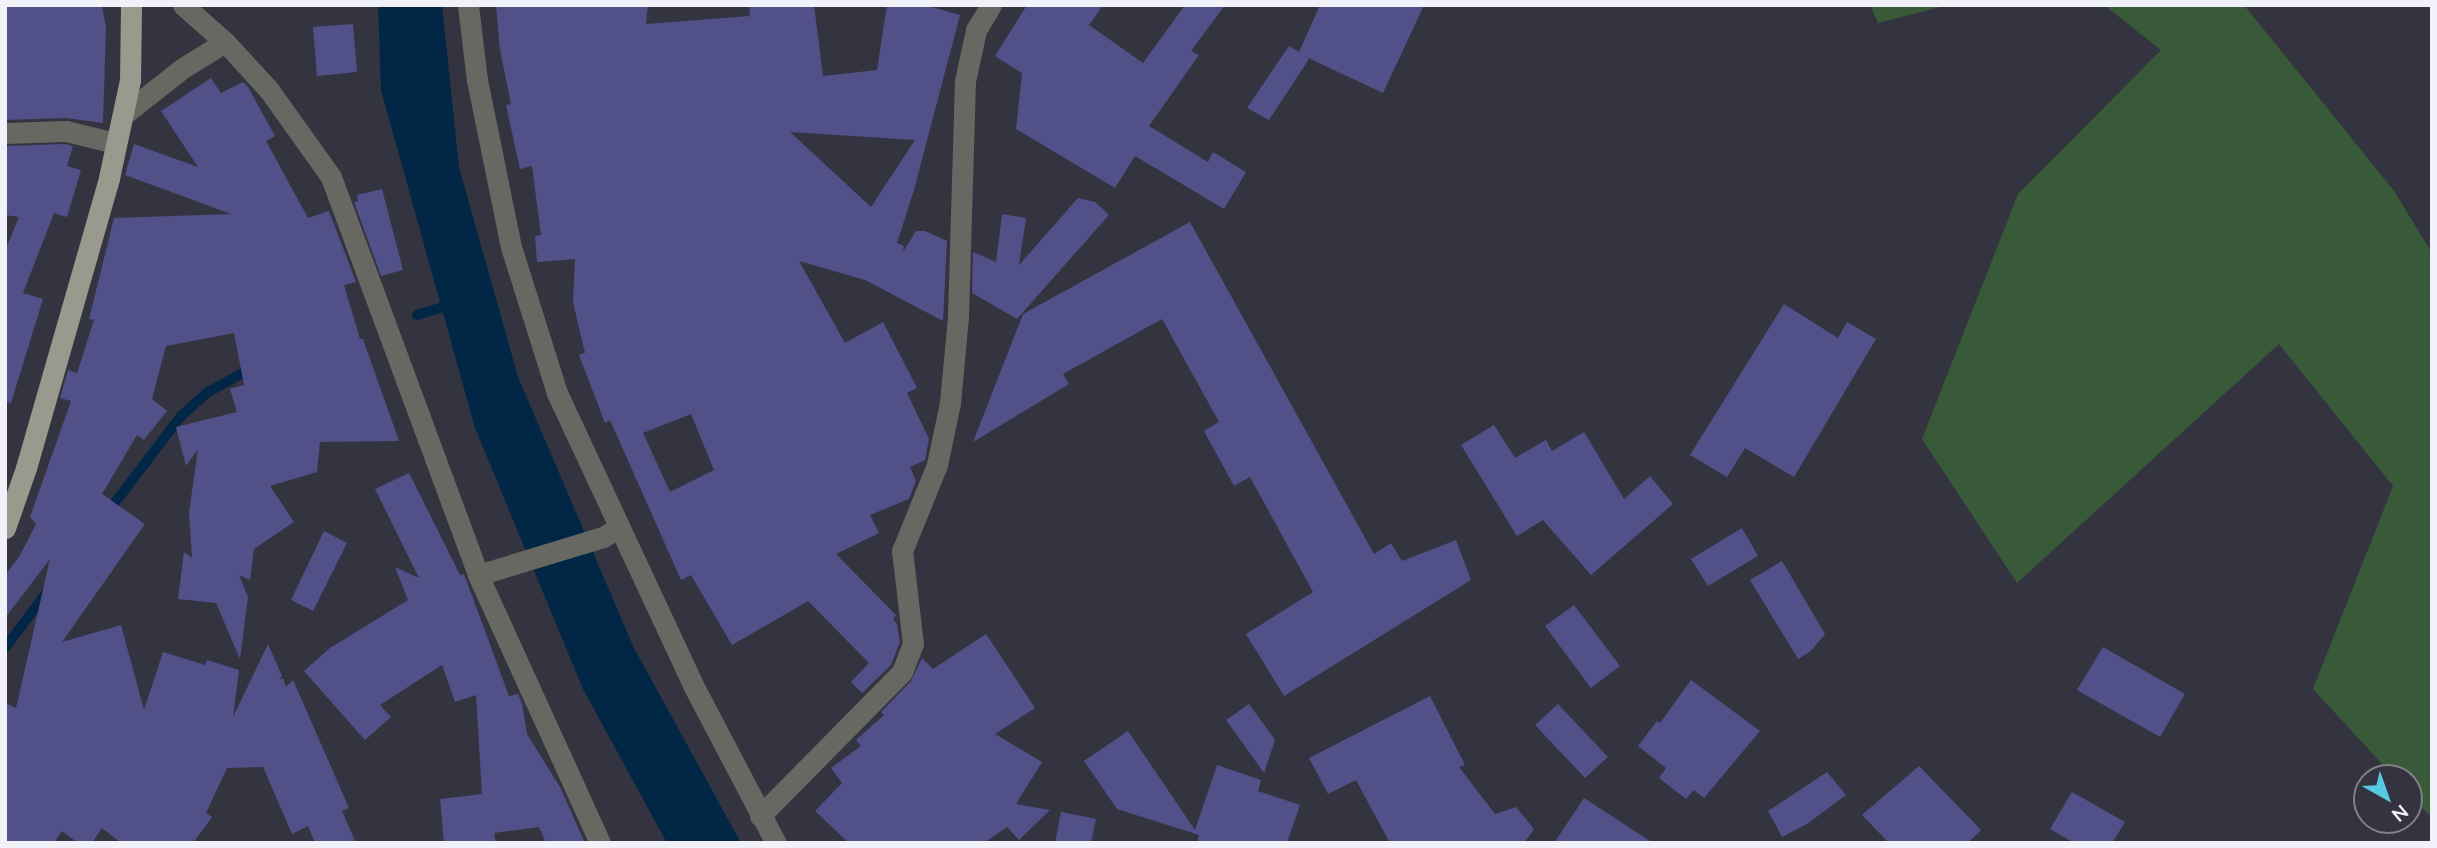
<!DOCTYPE html>
<style>
body{margin:0}
#map{position:relative;width:2437px;height:848px;overflow:hidden;background:#33343f;font-family:Mulish,sans-serif}
div>[style]{position:absolute}
[style*='--x']{left:calc(var(--x)*1px);top:calc(var(--y)*1px);width:calc(var(--w)*1px);rotate:calc(var(--a)*1deg)}
.green>*{inset:0;background:#395a38}
.water>*{inset:0;background:#022646}
.stream>*{height:10px;margin:-5px;padding:0 5px;transform-origin:5px;border-radius:5px;background:#022646}
.building>*{inset:0;background:#525088}
.minor>*{height:21px;margin:-10.5px;padding:0 10.5px;transform-origin:10.5px;border-radius:10.5px;background:#686862}
.major>*{height:21px;margin:-10.5px;padding:0 10.5px;transform-origin:10.5px;border-radius:10.5px;background:#9a998e}
span{translate:-50% -50%;white-space:nowrap;text-align:center;line-height:1.15;-webkit-text-stroke:5px #33343f;paint-order:stroke}
.frame{position:absolute;inset:0;border:7px solid #f1f2f9;pointer-events:none}
.north{position:absolute;left:2353px;top:764px;width:70px;height:70px;box-sizing:border-box;background:#33343f;border:2px solid #7f8089;border-radius:50%;rotate:140deg;font-size:19px;font-weight:700;line-height:28px;text-align:center;color:#f1f2f9}
.north::after{content:'';display:block;margin:auto;width:24px;height:32px;background:#58c9e3;clip-path:polygon(50% 0,100% 100%,50% 72%,0 100%)}
</style>
<div id="map">
<div class="green">
<i style="clip-path:polygon(1870px 5px,1948px 5px,1878px 23px)"></i>
<i style="clip-path:polygon(2104px 5px,2244px 5px,2394px 191px,2432px 253px,2432px 804px,2429px 815px,2409px 794px,2409px 778px,2395px 778px,2313px 689px,2393px 486px,2279px 344px,2017px 583px,1922px 439px,2018px 194px,2161px 50px)"></i>
</div>
<div class="water">
<i style="clip-path:polygon(378px 5px,442px 5px,459px 167px,518px 377px,634px 648px,741px 843px,667px 843px,583px 689px,475px 428px,381px 90px)"></i>
</div>
<div class="stream">
<i style="--x:417;--y:315;--w:38;--a:-17"></i>
<i style="--x:107;--y:513;--w:122;--a:-52.7"></i>
<i style="--x:181;--y:416;--w:36;--a:-42"></i>
<i style="--x:208;--y:392;--w:50;--a:-28.6"></i>
<i style="--x:5;--y:648;--w:70;--a:-53.1"></i>
</div>
<div class="building">
<i style="clip-path:polygon(5px 5px,102px 5px,106px 28px,103px 123px,66px 118px,5px 120px)"></i>
<i style="clip-path:polygon(evenodd,496px 5px,648px 5px,646px 24px,750px 16px,749px 5px,814px 5px,823px 76px,877px 70px,887px 5px,924px 5px,960px 15px,914px 190px,897px 243px,904px 246px,903px 252px,916px 231px,925px 231px,947px 241px,943px 321px,865px 280px,799px 261px,845px 343px,883px 322px,917px 388px,907px 393px,929px 439px,925px 460px,910px 467px,916px 481px,909px 499px,870px 515px,879px 533px,836px 554px,896px 615px,893px 619px,897px 624px,900px 642px,891px 665px,862px 693px,851px 682px,869px 663px,808px 601px,732px 645px,691px 575px,681px 580px,610px 420px,605px 423px,579px 355px,585px 353px,573px 302px,575px 259px,537px 262px,535px 236px,541px 235px,532px 166px,520px 169px,506px 105px,511px 104px,500px 50px,496px 5px,790px 132px,915px 140px,871px 207px,790px 132px,496px 5px,691px 414px,714px 470px,670px 492px,643px 433px,691px 414px)"></i>
<i style="clip-path:polygon(1027px 5px,1103px 5px,1089px 25px,1143px 63px,1185px 5px,1225px 5px,1191px 51px,1199px 55px,1149px 126px,1208px 162px,1213px 152px,1246px 172px,1224px 209px,1135px 156px,1115px 188px,1016px 129px,1022px 73px,995px 56px)"></i>
<i style="clip-path:polygon(1320px 5px,1424px 5px,1383px 93px,1304px 56px,1309px 59px,1269px 120px,1247px 108px,1289px 46px,1299px 52px)"></i>
<i style="clip-path:polygon(353px 24px,357px 72px,317px 76px,313px 27px)"></i>
<i style="clip-path:polygon(211px 78px,221px 93px,243px 82px,248px 87px,275px 136px,266px 141px,308px 218px,329px 211px,356px 282px,344px 285px,360px 339px,363px 339px,399px 441px,320px 442px,317px 472px,270px 486px,294px 522px,254px 549px,250px 580px,239px 575px,248px 597px,240px 659px,216px 603px,178px 599px,184px 552px,192px 558px,189px 513px,198px 449px,186px 466px,176px 427px,237px 412px,230px 389px,244px 385px,234px 333px,166px 346px,152px 399px,167px 411px,144px 440px,137px 435px,102px 494px,145px 524px,62px 642px,121px 625px,144px 710px,163px 652px,205px 665px,207px 660px,239px 670px,233px 717px,268px 644px,282px 676px,279px 680px,283px 678px,286px 687px,293px 680px,349px 808px,342px 811px,356px 843px,315px 843px,308px 826px,292px 834px,263px 767px,227px 768px,206px 813px,212px 817px,193px 843px,121px 843px,102px 828px,92px 843px,78px 843px,62px 831px,54px 843px,5px 843px,5px 703px,16px 708px,50px 559px,5px 618px,5px 575px,19px 557px,36px 524px,30px 517px,71px 401px,60px 398px,68px 370px,77px 373px,94px 320px,89px 319px,114px 218px,231px 214px,125px 175px,134px 144px,198px 167px,161px 111px)"></i>
<i style="clip-path:polygon(65px 144px,73px 146px,67px 166px,81px 170px,67px 217px,54px 213px,23px 293px,43px 299px,11px 403px,5px 402px,5px 251px,19px 217px,5px 215px,5px 146px)"></i>
<i style="clip-path:polygon(382px 189px,403px 270px,381px 276px,354px 202px,358px 201px,357px 195px)"></i>
<i style="clip-path:polygon(1078px 198px,1095px 202px,1109px 215px,1017px 319px,972px 293px,973px 252px,996px 262px,1002px 214px,1026px 218px,1019px 265px)"></i>
<i style="clip-path:polygon(1190px 222px,1374px 554px,1391px 543px,1402px 561px,1456px 540px,1471px 580px,1284px 696px,1246px 634px,1313px 592px,1250px 477px,1234px 486px,1204px 431px,1219px 422px,1162px 319px,1063px 374px,1069px 384px,973px 442px,1023px 314px)"></i>
<i style="clip-path:polygon(1784px 304px,1838px 338px,1847px 322px,1876px 339px,1794px 477px,1745px 448px,1727px 477px,1690px 455px)"></i>
<i style="clip-path:polygon(1494px 425px,1515px 458px,1546px 440px,1552px 451px,1584px 432px,1624px 499px,1650px 476px,1673px 504px,1591px 575px,1543px 520px,1517px 536px,1461px 445px)"></i>
<i style="clip-path:polygon(409px 473px,460px 575px,464px 574px,509px 696px,518px 694px,522px 704px,527px 734px,560px 787px,585px 843px,546px 843px,539px 827px,494px 833px,496px 843px,444px 843px,440px 799px,482px 794px,476px 695px,455px 702px,442px 665px,380px 705px,391px 717px,365px 740px,304px 671px,330px 648px,408px 600px,395px 567px,419px 578px,375px 489px)"></i>
<i style="clip-path:polygon(1742px 528px,1758px 556px,1708px 586px,1691px 559px)"></i>
<i style="clip-path:polygon(324px 531px,347px 543px,313px 611px,291px 600px)"></i>
<i style="clip-path:polygon(1782px 561px,1825px 634px,1811px 651px,1798px 659px,1750px 580px)"></i>
<i style="clip-path:polygon(1574px 605px,1620px 666px,1591px 688px,1545px 626px)"></i>
<i style="clip-path:polygon(986px 634px,1035px 708px,995px 734px,1042px 762px,1016px 804px,1050px 810px,1019px 840px,1007px 827px,984px 843px,849px 843px,815px 811px,842px 783px,831px 768px,861px 746px,856px 740px,884px 715px,881px 712px,911px 681px,922px 658px,933px 669px)"></i>
<i style="clip-path:polygon(2103px 647px,2185px 694px,2160px 737px,2077px 690px)"></i>
<i style="clip-path:polygon(1691px 680px,1760px 731px,1704px 798px,1694px 790px,1686px 799px,1659px 778px,1666px 768px,1638px 746px,1657px 721px,1660px 723px)"></i>
<i style="clip-path:polygon(1430px 696px,1465px 765px,1459px 767px,1495px 814px,1516px 807px,1534px 829px,1524px 843px,1390px 843px,1356px 780px,1328px 794px,1309px 758px)"></i>
<i style="clip-path:polygon(1249px 704px,1275px 740px,1264px 773px,1226px 720px)"></i>
<i style="clip-path:polygon(1558px 704px,1608px 757px,1585px 778px,1535px 725px)"></i>
<i style="clip-path:polygon(1128px 731px,1195px 830px,1217px 765px,1261px 780px,1258px 791px,1300px 805px,1287px 843px,1197px 843px,1199px 835px,1117px 809px,1084px 761px)"></i>
<i style="clip-path:polygon(1919px 766px,1981px 830px,1968px 843px,1889px 843px,1862px 815px)"></i>
<i style="clip-path:polygon(1827px 772px,1846px 795px,1807px 824px,1782px 837px,1768px 811px)"></i>
<i style="clip-path:polygon(2072px 792px,2125px 822px,2112px 843px,2074px 843px,2050px 829px)"></i>
<i style="clip-path:polygon(1584px 798px,1653px 843px,1554px 843px)"></i>
<i style="clip-path:polygon(1061px 812px,1096px 819px,1091px 843px,1055px 843px)"></i>
</div>
<div class="minor">
<i style="--x:183;--y:5;--w:56;--a:41.4"></i>
<i style="--x:225;--y:42;--w:65;--a:47.5"></i>
<i style="--x:269;--y:90;--w:107;--a:54.5"></i>
<i style="--x:331;--y:177;--w:424;--a:69.7"></i>
<i style="--x:478;--y:575;--w:294;--a:65.5"></i>
<i style="--x:468;--y:5;--w:76;--a:83.2"></i>
<i style="--x:477;--y:80;--w:170;--a:78.5"></i>
<i style="--x:511;--y:247;--w:153;--a:72.5"></i>
<i style="--x:557;--y:393;--w:322;--a:65"></i>
<i style="--x:693;--y:685;--w:178;--a:62.3"></i>
<i style="--x:123;--y:115;--w:76;--a:-38.1"></i>
<i style="--x:183;--y:68;--w:49;--a:-31.8"></i>
<i style="--x:5;--y:133;--w:61;--a:-1.9"></i>
<i style="--x:66;--y:131;--w:50;--a:13.8"></i>
<i style="--x:478;--y:575;--w:131;--a:-16.9"></i>
<i style="--x:603;--y:537;--w:17;--a:-31"></i>
<i style="--x:760;--y:816;--w:202;--a:-45.4"></i>
<i style="--x:902;--y:672;--w:30;--a:-69"></i>
<i style="--x:913;--y:644;--w:94;--a:-96.7"></i>
<i style="--x:902;--y:551;--w:93;--a:-67.9"></i>
<i style="--x:937;--y:465;--w:63;--a:-78.2"></i>
<i style="--x:950;--y:403;--w:87;--a:-84.7"></i>
<i style="--x:958;--y:316;--w:235;--a:-88.3"></i>
<i style="--x:965;--y:81;--w:52;--a:-77.8"></i>
<i style="--x:976;--y:30;--w:29;--a:-59"></i>
</div>
<div class="major">
<i style="--x:5;--y:528;--w:64;--a:-70.7"></i>
<i style="--x:26;--y:468;--w:302;--a:-74"></i>
<i style="--x:109;--y:178;--w:100;--a:-77.9"></i>
<i style="--x:130;--y:80;--w:75;--a:-89.2"></i>
</div>
<div class="frame"></div>
<div class="north">N</div>
</div>
